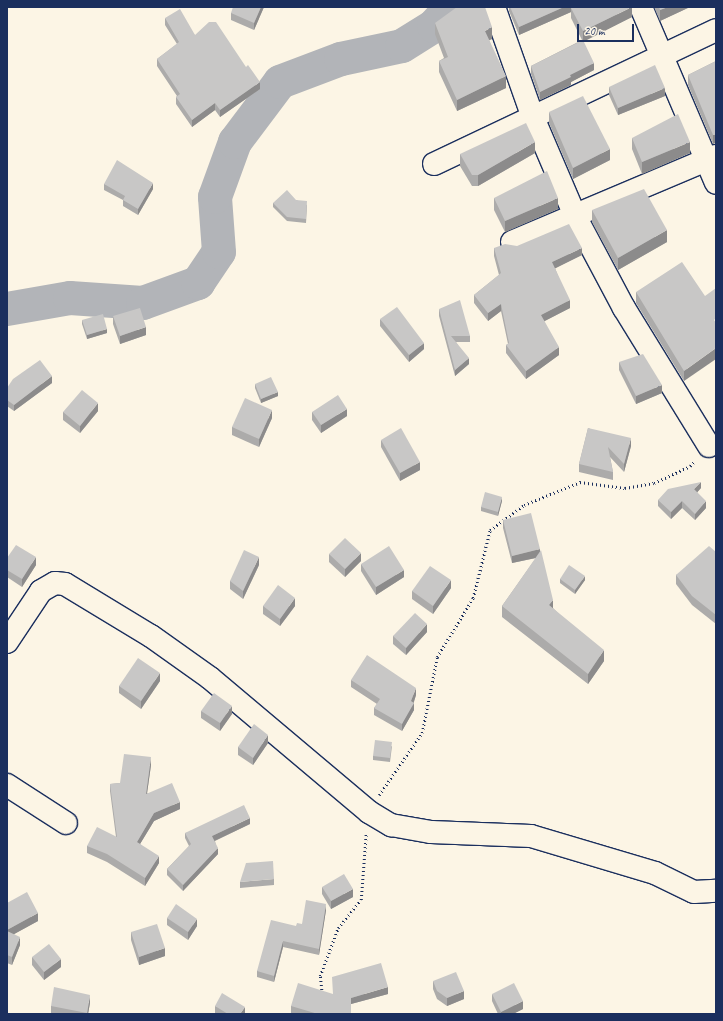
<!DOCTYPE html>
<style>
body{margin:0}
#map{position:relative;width:723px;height:1021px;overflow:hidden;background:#fcf5e5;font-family:Caveat,sans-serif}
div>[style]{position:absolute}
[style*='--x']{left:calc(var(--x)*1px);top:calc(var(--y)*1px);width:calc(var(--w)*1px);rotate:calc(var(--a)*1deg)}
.river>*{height:34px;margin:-17px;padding:0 17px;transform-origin:17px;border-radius:17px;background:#b2b4b8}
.path>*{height:2.5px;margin-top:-1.25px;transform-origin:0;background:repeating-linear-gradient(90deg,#1b2f5e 0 1px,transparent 0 4px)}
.roads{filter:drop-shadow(1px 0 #1b2f5e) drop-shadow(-1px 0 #1b2f5e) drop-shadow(0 1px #1b2f5e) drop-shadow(0 -1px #1b2f5e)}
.minor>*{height:22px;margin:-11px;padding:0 11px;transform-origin:11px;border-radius:11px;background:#fcf5e5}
.wall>*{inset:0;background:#acabaa}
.shaded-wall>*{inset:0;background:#8c8b8b}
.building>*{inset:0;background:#c8c7c6}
span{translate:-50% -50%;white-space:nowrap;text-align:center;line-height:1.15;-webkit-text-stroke:3.5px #fcf5e5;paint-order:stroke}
.frame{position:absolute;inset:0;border:8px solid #1b2f5e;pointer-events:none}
.scale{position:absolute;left:577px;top:24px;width:57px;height:18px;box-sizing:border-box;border:2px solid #1b2f5e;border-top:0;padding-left:5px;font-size:12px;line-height:14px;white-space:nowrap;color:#1b2f5e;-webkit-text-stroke:3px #fcf5e5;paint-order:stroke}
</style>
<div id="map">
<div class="river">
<i style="--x:7;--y:309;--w:64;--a:-9.9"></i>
<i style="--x:70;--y:298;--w:73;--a:3.9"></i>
<i style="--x:143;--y:303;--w:59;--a:-20"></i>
<i style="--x:198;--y:283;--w:37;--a:-56"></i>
<i style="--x:219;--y:252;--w:55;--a:-94.2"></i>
<i style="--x:215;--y:197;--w:59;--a:-70"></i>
<i style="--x:235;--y:142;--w:75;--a:-53.1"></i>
<i style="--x:280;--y:82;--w:65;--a:-20.7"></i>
<i style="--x:341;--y:59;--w:62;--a:-12"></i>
<i style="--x:402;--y:46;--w:38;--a:-32"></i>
<i style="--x:434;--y:26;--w:25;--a:-48"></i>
</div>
<div class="path">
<i style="--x:379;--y:795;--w:75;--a:-55.3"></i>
<i style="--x:422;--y:733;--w:77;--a:-78.8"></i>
<i style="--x:437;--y:657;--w:69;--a:-58.6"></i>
<i style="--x:473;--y:598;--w:70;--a:-76"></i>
<i style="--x:490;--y:530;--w:42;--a:-36.3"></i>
<i style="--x:524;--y:505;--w:61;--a:-22.3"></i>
<i style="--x:580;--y:482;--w:45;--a:7.6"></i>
<i style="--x:625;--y:488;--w:29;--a:-10"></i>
<i style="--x:654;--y:483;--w:40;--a:-25"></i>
<i style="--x:690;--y:466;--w:8;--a:-45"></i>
<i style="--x:322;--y:994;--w:18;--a:-96"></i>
<i style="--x:320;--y:976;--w:51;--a:-69.4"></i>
<i style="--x:338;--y:928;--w:36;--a:-51"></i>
<i style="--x:361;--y:900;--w:66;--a:-85.7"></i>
</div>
<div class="roads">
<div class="minor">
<i style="--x:494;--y:7;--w:114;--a:70.6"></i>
<i style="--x:532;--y:115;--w:110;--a:66.9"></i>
<i style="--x:575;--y:216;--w:104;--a:62"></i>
<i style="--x:624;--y:308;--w:162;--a:58.4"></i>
<i style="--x:641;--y:7;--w:191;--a:66.9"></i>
<i style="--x:434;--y:164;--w:312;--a:-25.4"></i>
<i style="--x:512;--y:242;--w:221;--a:-22.9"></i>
<i style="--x:7;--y:642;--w:61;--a:-56.3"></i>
<i style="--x:41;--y:591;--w:16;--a:-30"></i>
<i style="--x:55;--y:583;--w:10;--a:6"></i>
<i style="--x:65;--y:584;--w:100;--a:31.2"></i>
<i style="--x:151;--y:636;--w:72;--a:35.4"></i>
<i style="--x:210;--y:678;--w:208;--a:40.1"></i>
<i style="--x:369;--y:812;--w:26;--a:31"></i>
<i style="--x:391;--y:825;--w:41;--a:9.9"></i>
<i style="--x:431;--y:832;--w:100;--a:2.3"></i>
<i style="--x:531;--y:836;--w:129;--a:16.6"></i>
<i style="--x:655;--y:873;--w:43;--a:26"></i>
<i style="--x:694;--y:892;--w:22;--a:-3"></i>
<i style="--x:7;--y:785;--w:70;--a:32.8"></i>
</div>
</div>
<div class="wall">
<i style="clip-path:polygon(264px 7px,254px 30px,231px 20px,231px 13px)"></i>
<i style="clip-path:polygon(509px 7px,572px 7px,632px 17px,583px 41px,594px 70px,571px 82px,571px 85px,540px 100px,531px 74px,531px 66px,582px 40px,571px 18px,571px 12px,519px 35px,509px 11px)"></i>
<i style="clip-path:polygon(654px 7px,690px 7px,660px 21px)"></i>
<i style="clip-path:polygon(165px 18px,195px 35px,260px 89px,220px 117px,215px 110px,192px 127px,176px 104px,176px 97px,177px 96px,157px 66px,157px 59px,177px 44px,165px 25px)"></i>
<i style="clip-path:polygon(435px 23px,492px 39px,489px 40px,506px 88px,457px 111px,439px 72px,439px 61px,444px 58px,435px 34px)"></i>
<i style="clip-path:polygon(716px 61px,713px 144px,688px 85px,688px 75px)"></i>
<i style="clip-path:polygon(609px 87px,665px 96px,618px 115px,609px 95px)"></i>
<i style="clip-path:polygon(549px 112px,610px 160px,573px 179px,549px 123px)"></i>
<i style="clip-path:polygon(632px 138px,690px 153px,642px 174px,632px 149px)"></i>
<i style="clip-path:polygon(535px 153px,478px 186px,472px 186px,460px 166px,460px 154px)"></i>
<i style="clip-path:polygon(104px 184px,153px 189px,138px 215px,123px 206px,123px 200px,104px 190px)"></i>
<i style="clip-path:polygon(494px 198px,558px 209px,505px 232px,494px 210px)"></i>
<i style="clip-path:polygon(296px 200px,307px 205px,306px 223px,287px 221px,273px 207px,273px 203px)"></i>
<i style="clip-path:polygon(592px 210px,667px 242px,618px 270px,592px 222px)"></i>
<i style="clip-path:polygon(494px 248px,582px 255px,555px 268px,570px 308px,544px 321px,559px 355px,526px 379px,506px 353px,506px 345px,508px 344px,501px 311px,488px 321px,474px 303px,474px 295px,499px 275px,494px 256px)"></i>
<i style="clip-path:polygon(636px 292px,705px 296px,684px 381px,636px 303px)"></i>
<i style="clip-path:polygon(439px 309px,470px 336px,470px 342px,456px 342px,469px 364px,455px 376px,439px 316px)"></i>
<i style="clip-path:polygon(113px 316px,146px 335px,120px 344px,113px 324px)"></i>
<i style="clip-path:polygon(380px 319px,424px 349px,409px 362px,380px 326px)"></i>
<i style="clip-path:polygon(82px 320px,107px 333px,87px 339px,82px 324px)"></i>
<i style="clip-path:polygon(619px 362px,662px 393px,636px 404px,619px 370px)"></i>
<i style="clip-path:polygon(52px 383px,14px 411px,7px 406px,7px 388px)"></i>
<i style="clip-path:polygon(255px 384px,278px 396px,261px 403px,255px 388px)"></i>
<i style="clip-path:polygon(98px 411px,80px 433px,63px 420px,63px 412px)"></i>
<i style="clip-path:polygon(312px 412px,347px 416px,321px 433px,312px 420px)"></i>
<i style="clip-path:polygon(272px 418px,259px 447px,232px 435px,232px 427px)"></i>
<i style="clip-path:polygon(588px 428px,631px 446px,624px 472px,610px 457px,613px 472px,613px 480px,579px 472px,579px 464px)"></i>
<i style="clip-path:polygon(381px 440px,420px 470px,400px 481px,381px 447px)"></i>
<i style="clip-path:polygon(701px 488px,697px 492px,706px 508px,695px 520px,682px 508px,671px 519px,658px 506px,658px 500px)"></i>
<i style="clip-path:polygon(502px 501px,498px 516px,481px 511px,481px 507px)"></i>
<i style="clip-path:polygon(503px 520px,540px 552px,553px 608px,604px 661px,588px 684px,502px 617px,502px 606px,536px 558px,512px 563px,503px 528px)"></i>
<i style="clip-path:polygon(716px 552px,716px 624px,692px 605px,676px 584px,676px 575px)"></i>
<i style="clip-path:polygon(329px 554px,361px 561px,345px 577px,329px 562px)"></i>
<i style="clip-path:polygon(7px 558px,36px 565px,22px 587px,7px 577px)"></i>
<i style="clip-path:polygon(361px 564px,404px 577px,376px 595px,361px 571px)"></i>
<i style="clip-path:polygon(259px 565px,243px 599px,230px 589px,230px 581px)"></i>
<i style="clip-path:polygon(560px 579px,585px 580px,575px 594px,560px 583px)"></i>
<i style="clip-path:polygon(451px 588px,433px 614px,412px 599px,412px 591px)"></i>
<i style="clip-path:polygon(263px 606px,295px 606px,280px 626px,263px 614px)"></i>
<i style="clip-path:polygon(427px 632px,406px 655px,393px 644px,393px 636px)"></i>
<i style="clip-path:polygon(351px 680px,416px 695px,414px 702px,414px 710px,402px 731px,374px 715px,374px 708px,377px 704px,351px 687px)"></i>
<i style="clip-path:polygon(160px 681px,141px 709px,119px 693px,119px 686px)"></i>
<i style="clip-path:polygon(201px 711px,232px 714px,220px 731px,201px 718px)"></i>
<i style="clip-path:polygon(268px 743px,253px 765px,238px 755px,238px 747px)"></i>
<i style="clip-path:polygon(392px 746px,390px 762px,373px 760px,373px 756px)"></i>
<i style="clip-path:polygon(151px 765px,147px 793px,180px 809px,154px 821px,140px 844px,159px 863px,145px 886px,107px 862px,87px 853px,87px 846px,116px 837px,110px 791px,110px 784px,120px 783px)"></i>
<i style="clip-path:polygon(250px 824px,215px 841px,218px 854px,183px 891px,167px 875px,167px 869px,189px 846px,185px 838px,185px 833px)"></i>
<i style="clip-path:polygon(274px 879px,274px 885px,240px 888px,240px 882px)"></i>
<i style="clip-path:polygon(322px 887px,353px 897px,331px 909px,322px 894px)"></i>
<i style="clip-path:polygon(7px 903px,38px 921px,14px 934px,20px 945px,12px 965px,7px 963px)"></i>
<i style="clip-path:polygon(326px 910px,319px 955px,283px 947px,274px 982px,257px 977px,257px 971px,296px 926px,302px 924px)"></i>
<i style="clip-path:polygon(167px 918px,197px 926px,188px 940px,167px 925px)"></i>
<i style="clip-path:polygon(131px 932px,165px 956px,139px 965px,131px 940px)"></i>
<i style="clip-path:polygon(32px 957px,61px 967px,44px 980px,32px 965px)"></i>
<i style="clip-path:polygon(433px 981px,464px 999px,447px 1006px,437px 999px,433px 989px)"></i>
<i style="clip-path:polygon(332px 994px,388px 994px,351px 1004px,351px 1014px,296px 1014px,291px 1013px,291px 1006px)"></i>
<i style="clip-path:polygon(492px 994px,523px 1009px,513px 1014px,498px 1014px,492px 1001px)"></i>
<i style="clip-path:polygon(90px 1003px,88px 1014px,54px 1014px,51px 1013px,51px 1006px)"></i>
<i style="clip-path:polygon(215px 1006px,245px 1014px,215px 1014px)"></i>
</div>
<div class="shaded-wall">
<i style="clip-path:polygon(261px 7px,264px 7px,254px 30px,254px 23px)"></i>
<i style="clip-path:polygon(564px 7px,572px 7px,571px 8px,571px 12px,519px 35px,519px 27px)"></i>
<i style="clip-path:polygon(632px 7px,632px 17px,583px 42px,583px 31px)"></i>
<i style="clip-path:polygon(668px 7px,690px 7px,660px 21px,660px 10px)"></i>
<i style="clip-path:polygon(492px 27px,492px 39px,485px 42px,485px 31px)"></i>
<i style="clip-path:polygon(594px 63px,594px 70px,571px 82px,571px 85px,540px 100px,540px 92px,570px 75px)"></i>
<i style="clip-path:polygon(506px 76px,506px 88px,457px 111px,457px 100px)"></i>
<i style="clip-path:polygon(260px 82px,260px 89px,220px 117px,220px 110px)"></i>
<i style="clip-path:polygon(665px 88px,665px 96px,618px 115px,618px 108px)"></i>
<i style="clip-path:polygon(215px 103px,215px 110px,192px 127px,192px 120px)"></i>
<i style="clip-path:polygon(716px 134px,716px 143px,713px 144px,713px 135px)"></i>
<i style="clip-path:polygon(535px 142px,535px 153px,478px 186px,478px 175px)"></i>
<i style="clip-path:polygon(690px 142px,690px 153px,642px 174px,642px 162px)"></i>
<i style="clip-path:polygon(610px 149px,610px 160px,573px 179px,573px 168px)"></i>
<i style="clip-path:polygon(153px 183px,153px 189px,138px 215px,138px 209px)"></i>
<i style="clip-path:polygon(558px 198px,558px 209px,505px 232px,505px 221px)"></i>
<i style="clip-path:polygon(667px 230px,667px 242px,618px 270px,618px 258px)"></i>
<i style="clip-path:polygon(582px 248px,582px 255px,552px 270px,552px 262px)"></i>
<i style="clip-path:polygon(570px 300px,570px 308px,541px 323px,541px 315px)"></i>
<i style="clip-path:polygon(501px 304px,501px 311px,488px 321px,488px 313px)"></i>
<i style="clip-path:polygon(146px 327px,146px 335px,120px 344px,120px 336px)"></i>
<i style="clip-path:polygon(107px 329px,107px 333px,87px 339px,87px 335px)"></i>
<i style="clip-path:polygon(424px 343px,424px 349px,409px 362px,409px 355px)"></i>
<i style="clip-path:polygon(559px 347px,559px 355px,526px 379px,526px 371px)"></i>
<i style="clip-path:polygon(716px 348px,716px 359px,684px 381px,684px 371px)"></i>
<i style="clip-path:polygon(469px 358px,469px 364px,455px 376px,455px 370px)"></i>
<i style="clip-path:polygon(52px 376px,52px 383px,14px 411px,14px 405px)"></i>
<i style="clip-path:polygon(662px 385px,662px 393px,636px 404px,636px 396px)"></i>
<i style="clip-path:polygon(278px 392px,278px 396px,261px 403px,261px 399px)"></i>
<i style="clip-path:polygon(98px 403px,98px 411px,80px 433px,80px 426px)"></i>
<i style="clip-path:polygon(347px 409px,347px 416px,321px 433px,321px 425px)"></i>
<i style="clip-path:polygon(272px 410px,272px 418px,259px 447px,259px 439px)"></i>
<i style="clip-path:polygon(631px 438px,631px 446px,624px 472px,624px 464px)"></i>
<i style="clip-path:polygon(420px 462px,420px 470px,400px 481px,400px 473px)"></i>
<i style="clip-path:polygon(701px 482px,701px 488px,694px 496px,694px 489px)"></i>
<i style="clip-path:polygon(502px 497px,502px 501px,498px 516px,498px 512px)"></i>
<i style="clip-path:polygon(682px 501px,682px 508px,671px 519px,671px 512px)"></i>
<i style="clip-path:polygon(706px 501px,706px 508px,695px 520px,695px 514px)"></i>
<i style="clip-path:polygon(540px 549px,540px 557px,512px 563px,512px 556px)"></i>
<i style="clip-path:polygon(361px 553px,361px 561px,345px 577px,345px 569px)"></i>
<i style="clip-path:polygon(36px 557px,36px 565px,22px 587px,22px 579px)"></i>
<i style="clip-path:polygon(259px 557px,259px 565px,243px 599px,243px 591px)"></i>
<i style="clip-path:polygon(404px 570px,404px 577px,376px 595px,376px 587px)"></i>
<i style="clip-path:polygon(585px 576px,585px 580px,575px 594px,575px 590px)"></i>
<i style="clip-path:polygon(451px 580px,451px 588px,433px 614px,433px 606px)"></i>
<i style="clip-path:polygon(295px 598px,295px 606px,280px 626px,280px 619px)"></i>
<i style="clip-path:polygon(553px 600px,553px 610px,549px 605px)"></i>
<i style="clip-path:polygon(427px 624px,427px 632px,406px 655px,406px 648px)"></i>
<i style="clip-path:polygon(604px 650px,604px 661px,588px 684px,588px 674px)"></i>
<i style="clip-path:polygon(160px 673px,160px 681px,141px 709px,141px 701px)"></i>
<i style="clip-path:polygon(416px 688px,416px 695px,412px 707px,414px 703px,414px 710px,402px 731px,402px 724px)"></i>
<i style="clip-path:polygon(232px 706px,232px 714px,220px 731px,220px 723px)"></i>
<i style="clip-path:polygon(268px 735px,268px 743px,253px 765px,253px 758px)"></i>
<i style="clip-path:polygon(151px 757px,151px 765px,146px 801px,146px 794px)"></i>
<i style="clip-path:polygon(180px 802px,180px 809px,154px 821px,137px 849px,137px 842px,154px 813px)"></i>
<i style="clip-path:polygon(250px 818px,250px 824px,212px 842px,212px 836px)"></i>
<i style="clip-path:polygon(218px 848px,218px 854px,183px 891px,183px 885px)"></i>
<i style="clip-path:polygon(159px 856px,159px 863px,145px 886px,145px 878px)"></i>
<i style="clip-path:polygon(353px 889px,353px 897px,331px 909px,331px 901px)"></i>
<i style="clip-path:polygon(326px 904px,326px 910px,319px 955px,319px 949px)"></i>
<i style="clip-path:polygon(38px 913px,38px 921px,7px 938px,7px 930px)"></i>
<i style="clip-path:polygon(197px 919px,197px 926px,188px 940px,188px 932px)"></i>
<i style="clip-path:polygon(20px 937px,20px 945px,12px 965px,12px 957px)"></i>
<i style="clip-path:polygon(283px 941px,283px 947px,274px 982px,274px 976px)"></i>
<i style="clip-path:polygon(165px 948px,165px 956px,139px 965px,139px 957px)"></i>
<i style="clip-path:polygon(61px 959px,61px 967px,44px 980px,44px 972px)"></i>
<i style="clip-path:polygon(388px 987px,388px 994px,351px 1004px,351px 998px)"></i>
<i style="clip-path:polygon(464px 991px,464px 999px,447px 1006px,447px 998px)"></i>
<i style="clip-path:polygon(90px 995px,90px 1003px,88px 1014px,87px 1014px)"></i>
<i style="clip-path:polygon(523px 1001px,523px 1009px,513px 1014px,501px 1014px,501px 1012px)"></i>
<i style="clip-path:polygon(245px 1007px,245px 1014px,240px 1014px)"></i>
</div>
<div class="building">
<i style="clip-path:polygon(233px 7px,261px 7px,254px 23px,231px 13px)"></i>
<i style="clip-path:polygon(457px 7px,485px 7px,492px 27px,485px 31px,506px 76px,457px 100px,439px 61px,448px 57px,435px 23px)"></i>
<i style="clip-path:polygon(510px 7px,564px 7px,519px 27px)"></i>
<i style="clip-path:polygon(573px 7px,632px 7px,583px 31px,571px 8px)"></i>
<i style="clip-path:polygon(659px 7px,668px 7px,660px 10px)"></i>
<i style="clip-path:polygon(180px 9px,195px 35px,209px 22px,216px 22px,246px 67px,248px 65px,260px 82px,220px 110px,215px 103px,192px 120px,176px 97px,180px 94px,157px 59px,179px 42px,165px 18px)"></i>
<i style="clip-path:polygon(583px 40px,594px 63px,570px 75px,571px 77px,540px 92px,531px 66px)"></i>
<i style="clip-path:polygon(716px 61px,716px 134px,713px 135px,688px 75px)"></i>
<i style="clip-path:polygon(655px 65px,665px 88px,618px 108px,609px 87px)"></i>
<i style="clip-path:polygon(583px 96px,610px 149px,573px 168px,549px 112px)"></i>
<i style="clip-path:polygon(678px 114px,690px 142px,642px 162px,632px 138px)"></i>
<i style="clip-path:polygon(526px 123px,535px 142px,478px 175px,472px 175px,460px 154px)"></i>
<i style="clip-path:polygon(117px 160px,153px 183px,138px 209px,123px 200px,125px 196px,104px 184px)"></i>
<i style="clip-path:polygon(547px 171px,558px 198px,505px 221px,494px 198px)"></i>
<i style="clip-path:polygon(644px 189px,667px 230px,618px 258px,592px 210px)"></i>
<i style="clip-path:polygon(287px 190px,296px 200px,307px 201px,306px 219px,287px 217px,273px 203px)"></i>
<i style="clip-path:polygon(569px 224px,582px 248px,552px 262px,570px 300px,541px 315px,559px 347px,526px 371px,506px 345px,509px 343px,501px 304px,488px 313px,474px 295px,501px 273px,494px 248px,505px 244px,517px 246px)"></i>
<i style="clip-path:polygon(682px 262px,705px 296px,716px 288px,716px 318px,714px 320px,716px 323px,716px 348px,684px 371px,636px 292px)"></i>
<i style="clip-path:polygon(460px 300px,470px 336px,451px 336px,469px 358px,455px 370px,439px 309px)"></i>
<i style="clip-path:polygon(397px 307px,424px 343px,409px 355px,380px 319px)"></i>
<i style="clip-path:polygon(140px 308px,146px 327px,120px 336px,113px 316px)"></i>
<i style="clip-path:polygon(103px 314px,107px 329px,87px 335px,82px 320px)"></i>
<i style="clip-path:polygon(643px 354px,662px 385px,636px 396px,619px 362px)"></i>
<i style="clip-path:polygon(40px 360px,52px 376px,14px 405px,7px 400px,7px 388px,13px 379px)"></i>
<i style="clip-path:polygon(271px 377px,278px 392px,261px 399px,255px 384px)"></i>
<i style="clip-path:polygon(82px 390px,98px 403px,80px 426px,63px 412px)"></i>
<i style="clip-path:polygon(338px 395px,347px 409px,321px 425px,312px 412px)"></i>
<i style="clip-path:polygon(245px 398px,272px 410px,259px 439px,232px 427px)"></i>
<i style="clip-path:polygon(401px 428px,420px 462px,400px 473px,381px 440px)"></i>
<i style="clip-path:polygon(588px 428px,631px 438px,624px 464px,608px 447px,613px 472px,579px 464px)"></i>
<i style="clip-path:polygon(701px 482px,694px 489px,706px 501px,695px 514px,682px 501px,671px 512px,658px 500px,668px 489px)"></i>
<i style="clip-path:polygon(485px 492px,502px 497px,498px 512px,481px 507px)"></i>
<i style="clip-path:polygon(531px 513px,540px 549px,512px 556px,503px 520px)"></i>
<i style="clip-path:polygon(345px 538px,361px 553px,345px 569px,329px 554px)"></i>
<i style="clip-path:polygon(16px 545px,36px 557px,22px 579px,7px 570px,7px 558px)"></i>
<i style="clip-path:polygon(389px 546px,404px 570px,376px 587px,361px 564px)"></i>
<i style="clip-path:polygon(709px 546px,716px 552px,716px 615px,692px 596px,676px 575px)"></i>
<i style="clip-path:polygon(244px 550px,259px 557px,243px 591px,230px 581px)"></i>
<i style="clip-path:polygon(541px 550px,553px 600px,549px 605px,604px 650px,588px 674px,502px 606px)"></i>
<i style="clip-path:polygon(569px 565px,585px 576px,575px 590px,560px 579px)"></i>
<i style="clip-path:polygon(430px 566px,451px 580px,433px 606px,412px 591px)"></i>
<i style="clip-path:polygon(278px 585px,295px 598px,280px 619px,263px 606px)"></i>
<i style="clip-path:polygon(415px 613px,427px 624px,406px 648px,393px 636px)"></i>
<i style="clip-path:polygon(367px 655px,416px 688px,411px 701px,414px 703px,402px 724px,374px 708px,380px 699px,351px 680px)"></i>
<i style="clip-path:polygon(138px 658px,160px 673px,141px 701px,119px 686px)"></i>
<i style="clip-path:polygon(214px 693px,232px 706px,220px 723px,201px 711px)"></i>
<i style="clip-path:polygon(254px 724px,268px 735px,253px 758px,238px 747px)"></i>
<i style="clip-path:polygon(375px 740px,392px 742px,390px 758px,373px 756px)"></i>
<i style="clip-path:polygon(124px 754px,151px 757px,146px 794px,172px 783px,180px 802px,154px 813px,137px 842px,159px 856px,145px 878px,107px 854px,87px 846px,97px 827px,117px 837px,110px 784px,120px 783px)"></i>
<i style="clip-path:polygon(244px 805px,250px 818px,212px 836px,218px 848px,183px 885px,167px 869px,191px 844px,185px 833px)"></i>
<i style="clip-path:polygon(273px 861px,274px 879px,240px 882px,246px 863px)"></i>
<i style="clip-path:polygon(344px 874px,353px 889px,331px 901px,322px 887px)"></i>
<i style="clip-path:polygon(27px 892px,38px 913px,7px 930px,7px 915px,8px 912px,7px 909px,7px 903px)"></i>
<i style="clip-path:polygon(306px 900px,326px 904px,319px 949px,283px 941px,274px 976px,257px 971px,271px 920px,296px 926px,297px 923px,302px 924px)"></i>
<i style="clip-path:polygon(176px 904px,197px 919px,188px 932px,167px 918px)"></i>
<i style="clip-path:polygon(157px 924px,165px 948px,139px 957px,131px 932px)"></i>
<i style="clip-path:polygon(7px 931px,20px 937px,12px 957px,7px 955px)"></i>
<i style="clip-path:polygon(49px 944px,61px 959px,44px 972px,32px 957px)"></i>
<i style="clip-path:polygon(381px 963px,388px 987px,351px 998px,351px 1014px,318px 1014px,291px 1006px,298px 983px,333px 994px,332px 977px)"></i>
<i style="clip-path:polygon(456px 972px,464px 991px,447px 998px,437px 991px,433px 981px)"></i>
<i style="clip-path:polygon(514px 983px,523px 1001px,501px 1012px,492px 994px)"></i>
<i style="clip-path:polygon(54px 987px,90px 995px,87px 1013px,51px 1006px)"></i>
<i style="clip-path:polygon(222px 993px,245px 1007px,240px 1014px,228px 1014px,215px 1006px)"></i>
</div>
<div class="frame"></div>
<div class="scale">20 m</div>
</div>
